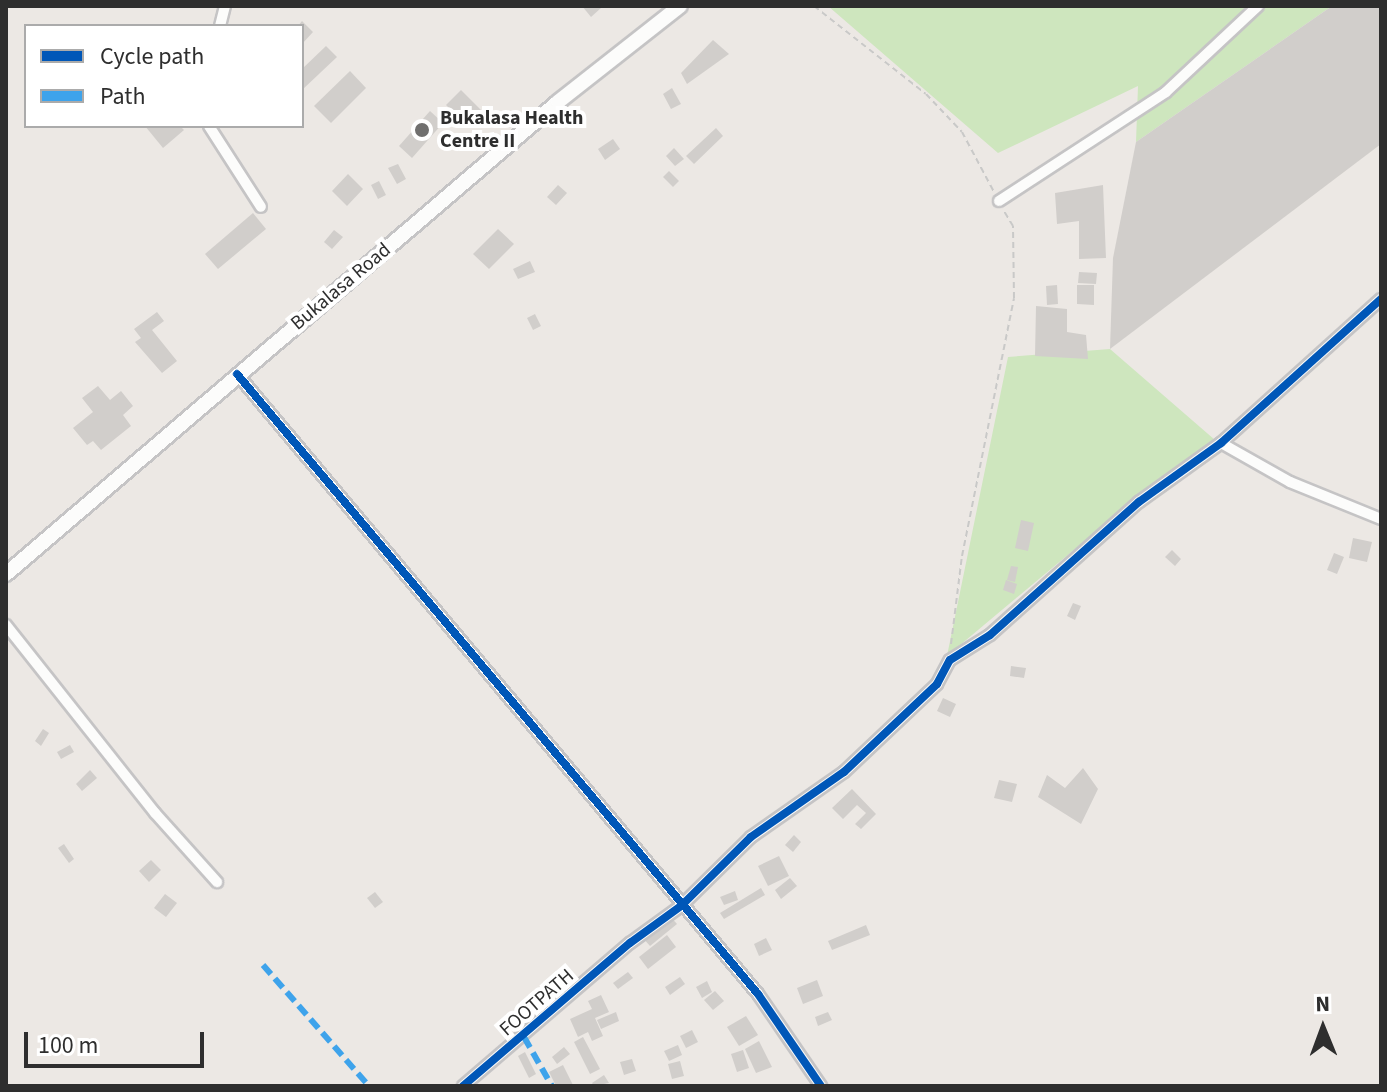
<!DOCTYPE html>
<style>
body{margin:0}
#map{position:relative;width:1387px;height:1092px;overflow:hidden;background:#ece8e4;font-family:"Source Sans 3",sans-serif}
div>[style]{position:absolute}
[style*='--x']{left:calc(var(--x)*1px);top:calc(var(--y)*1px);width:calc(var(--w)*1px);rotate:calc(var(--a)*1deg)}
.green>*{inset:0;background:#cee6be}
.building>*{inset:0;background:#d1cecb}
.path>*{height:2px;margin-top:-1px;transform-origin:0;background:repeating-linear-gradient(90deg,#c9c9c8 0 6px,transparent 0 10px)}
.roads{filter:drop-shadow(2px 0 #c5c4c5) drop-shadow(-2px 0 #c5c4c5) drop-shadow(0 2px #c5c4c5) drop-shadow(0 -2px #c5c4c5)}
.street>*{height:10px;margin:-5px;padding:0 5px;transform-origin:5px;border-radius:5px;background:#fcfcfb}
.secondary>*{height:14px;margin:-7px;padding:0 7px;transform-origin:7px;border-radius:7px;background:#fcfcfb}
.quiet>*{height:6px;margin-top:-3px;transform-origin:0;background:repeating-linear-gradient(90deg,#3ea3eb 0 12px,transparent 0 18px)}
.cycleway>*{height:8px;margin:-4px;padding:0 4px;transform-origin:4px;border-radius:4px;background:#0057b8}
.dots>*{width:22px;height:22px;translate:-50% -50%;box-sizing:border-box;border:4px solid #fff;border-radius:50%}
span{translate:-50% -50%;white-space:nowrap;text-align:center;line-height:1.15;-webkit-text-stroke:8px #fff;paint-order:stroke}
.poi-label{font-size:20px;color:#2e2e2e;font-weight:700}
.left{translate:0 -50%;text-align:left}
.street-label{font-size:20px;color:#2e2e2e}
.frame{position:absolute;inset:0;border:8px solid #2e2e2e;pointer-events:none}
.legend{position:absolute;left:24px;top:24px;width:280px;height:104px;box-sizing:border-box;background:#fff;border:2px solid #ababab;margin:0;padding:10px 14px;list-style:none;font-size:24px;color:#2e2e2e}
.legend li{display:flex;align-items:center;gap:16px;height:40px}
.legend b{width:40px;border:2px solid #ababab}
.north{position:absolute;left:1283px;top:988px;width:80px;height:80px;-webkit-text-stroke:6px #fff;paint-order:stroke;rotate:359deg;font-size:22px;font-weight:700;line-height:32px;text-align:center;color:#2e2e2e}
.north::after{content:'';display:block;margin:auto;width:28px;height:36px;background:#2e2e2e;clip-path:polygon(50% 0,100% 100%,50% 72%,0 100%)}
.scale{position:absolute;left:24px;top:1032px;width:180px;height:36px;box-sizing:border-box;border:4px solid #2e2e2e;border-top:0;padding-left:10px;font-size:24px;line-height:28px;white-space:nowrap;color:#2e2e2e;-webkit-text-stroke:6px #fff;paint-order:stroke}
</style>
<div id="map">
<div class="green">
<i style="clip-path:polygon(828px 6px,1332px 6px,1136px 142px,1138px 86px,998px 153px)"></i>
<i style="clip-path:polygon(1110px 349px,1215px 440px,1137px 497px,947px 656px,1008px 357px)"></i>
</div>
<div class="building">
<i style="clip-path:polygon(582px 6px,599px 6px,601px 8px,591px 17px)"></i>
<i style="clip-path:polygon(1332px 6px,1381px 6px,1381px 144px,1110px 349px,1113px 258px,1136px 142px)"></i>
<i style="clip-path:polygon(302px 21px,313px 32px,302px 44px,302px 26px,298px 26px)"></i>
<i style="clip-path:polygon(713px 40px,729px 54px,687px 84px,681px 73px)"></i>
<i style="clip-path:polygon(326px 46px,337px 57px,302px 90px,302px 69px)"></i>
<i style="clip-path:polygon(350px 71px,366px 88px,331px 123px,314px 106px)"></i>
<i style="clip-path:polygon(672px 88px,681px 104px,671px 109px,663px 94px)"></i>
<i style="clip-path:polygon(461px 90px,484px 113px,469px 128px,446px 105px)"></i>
<i style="clip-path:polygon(430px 111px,443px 123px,412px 158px,399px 146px)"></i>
<i style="clip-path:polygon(145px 126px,180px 126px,184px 130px,163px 148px)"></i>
<i style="clip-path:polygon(716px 128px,723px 136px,694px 164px,686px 156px)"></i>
<i style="clip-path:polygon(613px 139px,620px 149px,605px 160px,598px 149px)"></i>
<i style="clip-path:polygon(674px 148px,684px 159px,675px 166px,666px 156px)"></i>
<i style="clip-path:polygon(398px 164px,406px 179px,397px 184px,388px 168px)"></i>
<i style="clip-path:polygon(669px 171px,679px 181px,673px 187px,663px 177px)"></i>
<i style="clip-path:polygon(348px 174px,363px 189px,347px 206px,332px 191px)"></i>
<i style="clip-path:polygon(379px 181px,386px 195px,378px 199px,371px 185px)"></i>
<i style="clip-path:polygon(558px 185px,567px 193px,556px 205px,547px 197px)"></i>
<i style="clip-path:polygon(1103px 185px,1106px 258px,1079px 259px,1079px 221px,1057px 224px,1055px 193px)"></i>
<i style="clip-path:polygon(253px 213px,266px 229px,218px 269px,205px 254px)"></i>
<i style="clip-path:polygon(498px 229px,514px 244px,489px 269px,473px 254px)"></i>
<i style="clip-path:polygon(334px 230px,343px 237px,332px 249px,324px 242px)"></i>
<i style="clip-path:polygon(530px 261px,535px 272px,518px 279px,513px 269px)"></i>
<i style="clip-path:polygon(1079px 272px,1097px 273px,1096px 284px,1078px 283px)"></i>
<i style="clip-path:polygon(1057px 285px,1058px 304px,1047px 305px,1046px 286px)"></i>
<i style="clip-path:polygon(1077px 285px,1094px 285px,1094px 305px,1077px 304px)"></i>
<i style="clip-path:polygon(1036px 306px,1067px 309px,1067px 332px,1086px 335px,1088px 359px,1035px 356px)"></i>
<i style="clip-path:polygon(157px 312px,164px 321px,152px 330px,177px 361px,162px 373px,135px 342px,141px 338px,134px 329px)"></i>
<i style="clip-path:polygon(535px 314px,541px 326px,533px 330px,527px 318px)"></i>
<i style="clip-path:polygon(98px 386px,110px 400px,121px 391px,133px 406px,123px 415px,131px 426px,101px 450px,93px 441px,87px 445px,73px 428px,93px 412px,82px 398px)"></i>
<i style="clip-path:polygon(1021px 520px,1034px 523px,1028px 551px,1015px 548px)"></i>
<i style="clip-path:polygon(1353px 538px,1372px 542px,1367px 562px,1349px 558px)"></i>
<i style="clip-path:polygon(1172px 550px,1181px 559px,1175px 566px,1165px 557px)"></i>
<i style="clip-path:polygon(1334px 553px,1344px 557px,1337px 574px,1327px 570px)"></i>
<i style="clip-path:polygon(1011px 566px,1018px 567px,1015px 582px,1007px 580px)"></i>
<i style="clip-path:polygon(1006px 580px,1017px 584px,1014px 594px,1003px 590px)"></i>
<i style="clip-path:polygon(1073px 603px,1081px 606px,1075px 620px,1067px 616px)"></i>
<i style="clip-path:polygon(1011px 666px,1026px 668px,1024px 678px,1010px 676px)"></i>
<i style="clip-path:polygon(943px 698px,956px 704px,950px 717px,937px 711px)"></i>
<i style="clip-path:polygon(43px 729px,49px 733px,41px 746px,35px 741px)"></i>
<i style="clip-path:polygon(70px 745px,74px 752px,61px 759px,57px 752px)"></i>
<i style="clip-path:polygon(1083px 768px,1098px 789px,1081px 824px,1038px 797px,1047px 775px,1065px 788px)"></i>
<i style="clip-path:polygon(90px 770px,97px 778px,82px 791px,76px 784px)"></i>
<i style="clip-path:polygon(999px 780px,1017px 784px,1012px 802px,994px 798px)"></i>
<i style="clip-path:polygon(852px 789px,876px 814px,861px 829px,855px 824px,866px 813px,857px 805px,843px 819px,832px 808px)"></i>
<i style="clip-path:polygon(794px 835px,801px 842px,793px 852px,785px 845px)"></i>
<i style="clip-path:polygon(64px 844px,74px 859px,69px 863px,58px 848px)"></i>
<i style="clip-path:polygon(779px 856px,789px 876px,768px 886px,758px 866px)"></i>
<i style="clip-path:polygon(151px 860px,161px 870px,149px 882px,139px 871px)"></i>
<i style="clip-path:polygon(790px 878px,797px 886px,781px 899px,775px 890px)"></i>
<i style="clip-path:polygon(761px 888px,765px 895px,724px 919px,720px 913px)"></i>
<i style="clip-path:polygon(735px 891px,738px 900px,724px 905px,720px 897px)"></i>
<i style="clip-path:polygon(375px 892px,383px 902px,375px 908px,367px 898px)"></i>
<i style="clip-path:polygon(165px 894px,177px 903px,166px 917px,154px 908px)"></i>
<i style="clip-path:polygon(669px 915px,677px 924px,650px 946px,642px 937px)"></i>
<i style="clip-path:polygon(866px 925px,870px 935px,832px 950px,828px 941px)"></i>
<i style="clip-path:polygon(667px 935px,676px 947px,648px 969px,639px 957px)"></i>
<i style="clip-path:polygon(766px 938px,772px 950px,759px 956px,754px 944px)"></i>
<i style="clip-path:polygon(628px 972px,633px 978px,618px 989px,613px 983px)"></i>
<i style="clip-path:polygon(680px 977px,685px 984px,670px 995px,665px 987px)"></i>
<i style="clip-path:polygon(817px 980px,823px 996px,803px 1004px,797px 988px)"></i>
<i style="clip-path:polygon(707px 981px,712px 992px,702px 998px,696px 987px)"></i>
<i style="clip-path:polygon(715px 991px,724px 1001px,713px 1010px,704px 1000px)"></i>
<i style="clip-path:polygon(601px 995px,609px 1012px,595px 1018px,603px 1036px,592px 1041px,588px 1032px,578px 1037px,570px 1019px,592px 1009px,588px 1001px)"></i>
<i style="clip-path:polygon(616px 1012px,619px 1021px,601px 1029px,597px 1020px)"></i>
<i style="clip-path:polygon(828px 1012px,832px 1020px,818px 1026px,815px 1017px)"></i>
<i style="clip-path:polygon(746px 1016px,758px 1035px,739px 1046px,727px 1027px)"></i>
<i style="clip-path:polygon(692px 1030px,698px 1042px,686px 1048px,680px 1036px)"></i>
<i style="clip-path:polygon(583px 1037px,600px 1069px,590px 1074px,574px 1042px)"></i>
<i style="clip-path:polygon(759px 1041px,772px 1067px,756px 1073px,745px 1049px)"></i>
<i style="clip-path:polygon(678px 1045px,682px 1055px,669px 1061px,664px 1051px)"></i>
<i style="clip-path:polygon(564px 1047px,570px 1054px,557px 1064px,552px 1057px)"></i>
<i style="clip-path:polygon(743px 1050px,749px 1068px,737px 1072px,731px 1054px)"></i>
<i style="clip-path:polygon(525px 1052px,536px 1074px,529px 1078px,518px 1056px)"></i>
<i style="clip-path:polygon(632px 1059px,636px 1071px,624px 1075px,620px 1062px)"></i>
<i style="clip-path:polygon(680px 1061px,684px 1076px,672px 1079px,668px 1064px)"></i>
<i style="clip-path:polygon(563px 1065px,573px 1085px,570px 1086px,556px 1086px,549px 1072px)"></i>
<i style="clip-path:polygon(604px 1075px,609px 1083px,594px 1086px,592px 1083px)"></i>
</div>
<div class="path">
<i style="--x:814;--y:6;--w:142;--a:38.2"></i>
<i style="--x:926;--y:94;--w:52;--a:46.5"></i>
<i style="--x:962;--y:132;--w:68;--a:61.9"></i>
<i style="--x:951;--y:644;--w:89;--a:-82.9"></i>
<i style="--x:962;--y:556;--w:263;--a:-78.6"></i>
<i style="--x:1014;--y:298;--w:72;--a:-90.8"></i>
<i style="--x:1013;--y:226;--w:17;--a:-121"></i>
</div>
<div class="roads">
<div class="street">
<i style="--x:220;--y:26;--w:21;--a:-76"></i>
<i style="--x:209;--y:126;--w:96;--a:57.3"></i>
<i style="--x:999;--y:201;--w:199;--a:-33.1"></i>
<i style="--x:1166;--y:92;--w:126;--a:-43.1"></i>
<i style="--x:237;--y:374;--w:810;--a:49.96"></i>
<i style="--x:758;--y:994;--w:112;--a:55.6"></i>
<i style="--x:1221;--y:443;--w:79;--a:29.5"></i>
<i style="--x:1290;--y:482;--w:98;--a:22.1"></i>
<i style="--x:6;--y:625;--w:240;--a:51.6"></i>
<i style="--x:155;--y:813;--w:93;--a:48.1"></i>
<i style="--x:463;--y:1086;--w:220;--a:-40.6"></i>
<i style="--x:630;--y:943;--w:63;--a:-36"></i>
<i style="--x:681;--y:906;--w:98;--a:-44.6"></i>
<i style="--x:751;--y:837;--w:113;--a:-35"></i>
<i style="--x:844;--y:772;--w:128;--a:-43.4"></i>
<i style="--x:937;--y:684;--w:27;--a:-62"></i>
<i style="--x:950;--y:660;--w:47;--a:-32"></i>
<i style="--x:990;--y:635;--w:200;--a:-41.8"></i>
<i style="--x:1139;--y:502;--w:101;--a:-35.7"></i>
<i style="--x:1221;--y:443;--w:215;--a:-42"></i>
</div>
<div class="secondary">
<i style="--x:6;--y:574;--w:726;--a:-40.53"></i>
<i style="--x:558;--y:102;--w:155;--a:-38.2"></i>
</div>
</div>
<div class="quiet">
<i style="--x:263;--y:965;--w:161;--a:48.8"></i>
<i style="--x:524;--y:1037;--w:56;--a:60.3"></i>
</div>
<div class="cycleway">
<i style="--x:237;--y:374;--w:810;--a:49.96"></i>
<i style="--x:758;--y:994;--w:112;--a:55.6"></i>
<i style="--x:463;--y:1086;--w:220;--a:-40.6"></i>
<i style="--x:630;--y:943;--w:63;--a:-36"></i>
<i style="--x:681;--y:906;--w:98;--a:-44.6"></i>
<i style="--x:751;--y:837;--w:113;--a:-35"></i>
<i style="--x:844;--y:772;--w:128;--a:-43.4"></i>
<i style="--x:937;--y:684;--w:27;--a:-62"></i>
<i style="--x:950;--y:660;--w:47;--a:-32"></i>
<i style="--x:990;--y:635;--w:200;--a:-41.8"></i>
<i style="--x:1139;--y:502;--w:101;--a:-35.7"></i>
<i style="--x:1221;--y:443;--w:215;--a:-42"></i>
</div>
<div class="dots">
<i style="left:422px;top:130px;background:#706f6e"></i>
</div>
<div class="poi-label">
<span class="left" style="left:440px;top:130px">Bukalasa Health<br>Centre II</span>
</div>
<div class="street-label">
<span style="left:341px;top:287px;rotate:-40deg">Bukalasa Road</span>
<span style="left:537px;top:1003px;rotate:-41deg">FOOTPATH</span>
</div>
<div class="frame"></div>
<ul class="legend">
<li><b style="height:10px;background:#0057b8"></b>Cycle path</li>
<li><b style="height:10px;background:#3ea3eb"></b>Path</li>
</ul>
<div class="north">N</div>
<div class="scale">100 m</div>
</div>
